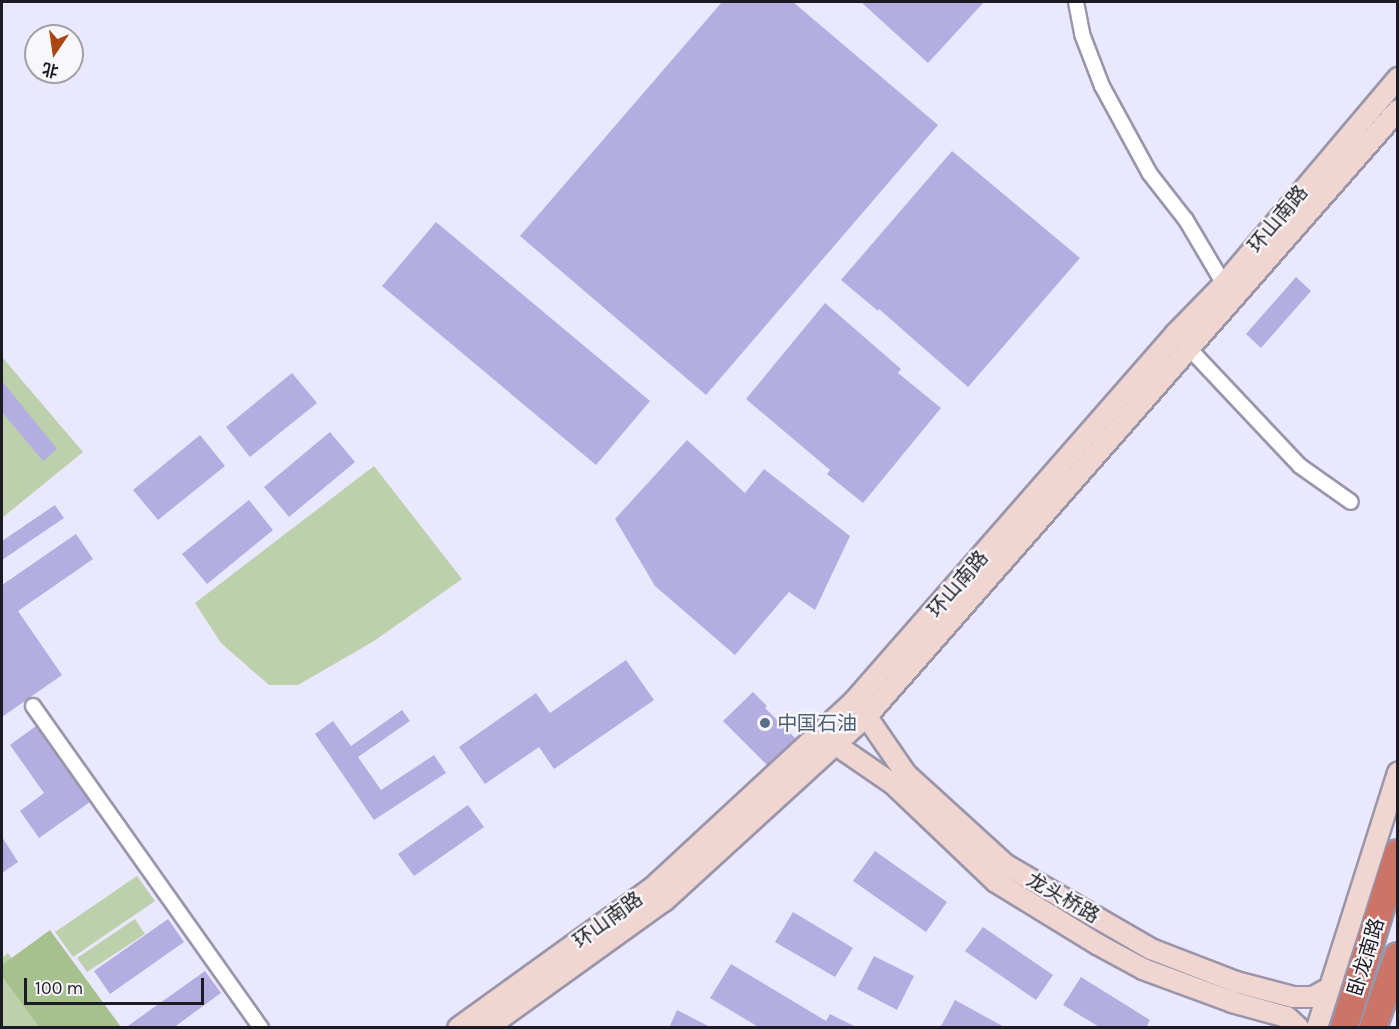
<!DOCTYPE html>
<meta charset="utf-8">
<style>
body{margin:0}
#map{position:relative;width:1399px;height:1029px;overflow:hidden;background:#eae8fe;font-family:Karla,"Noto Sans SC",sans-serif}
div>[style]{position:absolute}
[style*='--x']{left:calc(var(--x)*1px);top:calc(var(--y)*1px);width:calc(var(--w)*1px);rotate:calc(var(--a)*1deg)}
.green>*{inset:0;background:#bcd0ab}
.forest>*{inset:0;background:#a6c08e}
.building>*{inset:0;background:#b4ade1}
.roads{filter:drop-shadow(2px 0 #9996ab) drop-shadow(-2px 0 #9996ab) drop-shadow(0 2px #9996ab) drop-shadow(0 -2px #9996ab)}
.street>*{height:14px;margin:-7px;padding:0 7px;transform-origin:7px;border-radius:7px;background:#fff}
.secondary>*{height:20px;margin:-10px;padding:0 10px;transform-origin:10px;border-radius:10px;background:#f0d5d1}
.highway>*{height:26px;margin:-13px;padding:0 13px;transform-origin:13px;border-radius:13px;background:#cc7467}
.dots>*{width:16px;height:16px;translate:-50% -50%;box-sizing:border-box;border:3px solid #f8f8fc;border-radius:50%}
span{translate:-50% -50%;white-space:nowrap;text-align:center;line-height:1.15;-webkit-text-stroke:4.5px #f8f8fc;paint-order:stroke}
.street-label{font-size:20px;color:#1c1b23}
.service-label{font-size:20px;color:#4e5e75}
.left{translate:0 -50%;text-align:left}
.frame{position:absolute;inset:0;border:3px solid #1c1b23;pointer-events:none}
.north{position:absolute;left:24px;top:24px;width:60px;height:60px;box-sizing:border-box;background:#f8f8fc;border:2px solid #a0a0a5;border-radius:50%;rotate:193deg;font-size:16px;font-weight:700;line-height:24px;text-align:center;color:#1c1b23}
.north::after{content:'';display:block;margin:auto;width:21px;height:27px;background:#aa4611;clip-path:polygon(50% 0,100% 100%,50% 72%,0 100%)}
.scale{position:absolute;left:24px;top:978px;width:180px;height:27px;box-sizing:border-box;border:3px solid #1c1b23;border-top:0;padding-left:8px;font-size:18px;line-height:21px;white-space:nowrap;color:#1c1b23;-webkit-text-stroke:4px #f8f8fc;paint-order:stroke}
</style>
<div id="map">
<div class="green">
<i style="clip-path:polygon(2px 357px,83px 452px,2px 518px)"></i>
<i style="clip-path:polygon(374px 466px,462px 579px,374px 641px,298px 685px,269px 685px,221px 643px,195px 603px)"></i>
<i style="clip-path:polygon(137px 876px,155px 901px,73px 957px,55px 932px)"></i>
<i style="clip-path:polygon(135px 919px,145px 934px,87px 972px,77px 958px)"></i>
<i style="clip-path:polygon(8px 953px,60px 1027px,2px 1027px,2px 958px)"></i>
</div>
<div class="forest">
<i style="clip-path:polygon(50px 930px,121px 1027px,39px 1027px,2px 976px,2px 965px)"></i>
</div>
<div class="building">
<i style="clip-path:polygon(722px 2px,793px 2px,938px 125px,706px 395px,520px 236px)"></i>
<i style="clip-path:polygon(861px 2px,984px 2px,928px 63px)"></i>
<i style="clip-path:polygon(952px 151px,1080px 258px,968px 387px,879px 309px,878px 311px,841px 280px)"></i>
<i style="clip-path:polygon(436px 222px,650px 401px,596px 465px,382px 286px)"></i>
<i style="clip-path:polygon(1296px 277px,1311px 291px,1261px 348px,1246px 334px)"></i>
<i style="clip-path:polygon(825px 303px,901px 369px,898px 373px,941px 408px,863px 503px,827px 474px,830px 470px,746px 399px)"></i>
<i style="clip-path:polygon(292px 373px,317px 403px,250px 457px,226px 427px)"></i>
<i style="clip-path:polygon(2px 381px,57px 449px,43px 461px,2px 412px)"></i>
<i style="clip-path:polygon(330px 432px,355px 462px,289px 517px,264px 487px)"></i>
<i style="clip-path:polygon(200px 435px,225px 466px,158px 520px,133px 490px)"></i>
<i style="clip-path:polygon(687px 440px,745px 493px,764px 469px,850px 536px,815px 610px,789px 592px,735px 655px,655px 586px,615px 519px)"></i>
<i style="clip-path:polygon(249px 500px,273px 530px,207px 584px,182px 554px)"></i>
<i style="clip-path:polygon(55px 505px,64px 518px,2px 560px,2px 541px)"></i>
<i style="clip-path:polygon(76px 534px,93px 559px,18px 611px,62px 675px,2px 717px,2px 585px)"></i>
<i style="clip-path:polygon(626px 660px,654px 700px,554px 769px,539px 747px,485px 784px,459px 747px,536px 693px,550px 713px)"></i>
<i style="clip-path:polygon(753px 692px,767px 706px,765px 708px,796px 739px,767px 765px,723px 721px)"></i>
<i style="clip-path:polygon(402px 710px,410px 721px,358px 757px,381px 790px,434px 755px,446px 773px,374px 820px,315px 734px,333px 721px,351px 746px)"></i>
<i style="clip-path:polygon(36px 726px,90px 802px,39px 838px,20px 811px,44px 793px,10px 745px)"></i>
<i style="clip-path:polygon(468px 805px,484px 827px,414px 876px,398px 854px)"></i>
<i style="clip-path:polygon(2px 837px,18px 862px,2px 873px)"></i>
<i style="clip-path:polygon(875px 851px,947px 902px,926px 932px,853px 881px)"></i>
<i style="clip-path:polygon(793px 912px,853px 948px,835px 977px,775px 942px)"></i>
<i style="clip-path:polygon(168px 919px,184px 942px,110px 994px,94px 971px)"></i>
<i style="clip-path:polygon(983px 927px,1053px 975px,1036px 1000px,965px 951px)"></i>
<i style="clip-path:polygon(874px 956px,914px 976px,897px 1010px,857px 989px)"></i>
<i style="clip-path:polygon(731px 964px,826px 1021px,830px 1014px,858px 1028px,760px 1028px,710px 998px)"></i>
<i style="clip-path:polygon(205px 971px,221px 993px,173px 1028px,125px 1028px)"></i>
<i style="clip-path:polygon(1081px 977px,1150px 1020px,1146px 1028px,1101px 1028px,1063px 1005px)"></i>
<i style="clip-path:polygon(955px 1000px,1006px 1028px,940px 1028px)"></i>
<i style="clip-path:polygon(677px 1010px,712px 1028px,669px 1028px)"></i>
</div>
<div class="roads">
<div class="street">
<i style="--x:1076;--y:2;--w:33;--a:79"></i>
<i style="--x:1082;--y:34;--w:56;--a:69"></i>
<i style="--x:1102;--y:86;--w:100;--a:61.4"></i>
<i style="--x:1150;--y:174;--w:58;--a:52"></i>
<i style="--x:1186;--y:220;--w:82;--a:59.4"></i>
<i style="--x:1185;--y:344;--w:168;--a:46.7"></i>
<i style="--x:1300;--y:466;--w:62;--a:35.2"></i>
<i style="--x:33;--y:706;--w:395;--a:54.7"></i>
</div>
<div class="secondary">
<i style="--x:860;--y:707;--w:81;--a:55.5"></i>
<i style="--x:906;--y:774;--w:135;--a:42.3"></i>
<i style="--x:1006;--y:865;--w:168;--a:30.1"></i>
<i style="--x:1151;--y:949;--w:91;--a:21.2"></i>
<i style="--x:1236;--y:982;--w:59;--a:14.7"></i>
<i style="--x:1293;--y:997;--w:20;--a:0"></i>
<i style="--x:1313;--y:997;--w:18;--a:-29"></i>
<i style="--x:826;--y:738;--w:81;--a:34.5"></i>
<i style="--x:893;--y:784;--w:142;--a:43.6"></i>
<i style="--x:996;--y:882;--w:119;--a:31.5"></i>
<i style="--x:1097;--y:944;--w:52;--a:28.5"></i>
<i style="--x:1143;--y:969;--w:95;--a:20.3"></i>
<i style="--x:1232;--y:1002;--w:57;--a:15.3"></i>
<i style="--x:1287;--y:1017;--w:16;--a:43"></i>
<i style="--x:458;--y:1028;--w:238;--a:-35.8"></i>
<i style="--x:651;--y:889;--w:277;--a:-42.8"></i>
<i style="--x:854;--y:701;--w:488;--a:-48.8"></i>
<i style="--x:1175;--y:334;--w:70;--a:-45.6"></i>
<i style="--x:1224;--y:284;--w:270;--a:-49.8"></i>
<i style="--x:487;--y:1028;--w:218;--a:-35.7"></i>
<i style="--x:664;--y:901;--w:276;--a:-42.4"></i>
<i style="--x:868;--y:715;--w:804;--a:-48.78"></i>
<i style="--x:1317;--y:1028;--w:268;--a:-72.4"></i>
</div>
<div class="highway">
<i style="--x:1344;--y:1028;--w:183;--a:-72.9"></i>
<i style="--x:1373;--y:1028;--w:76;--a:-70.9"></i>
</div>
</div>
<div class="dots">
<i style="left:765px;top:723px;background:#5c6f8a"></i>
</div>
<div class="street-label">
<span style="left:1278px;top:219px;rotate:-50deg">环山南路</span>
<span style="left:958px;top:584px;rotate:-49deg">环山南路</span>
<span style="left:1063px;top:898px;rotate:30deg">龙头桥路</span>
<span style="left:608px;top:920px;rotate:-36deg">环山南路</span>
<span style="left:1366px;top:957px;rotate:-73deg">卧龙南路</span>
</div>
<div class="service-label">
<span class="left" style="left:777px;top:723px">中国石油</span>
</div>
<div class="frame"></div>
<div class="north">北</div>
<div class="scale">100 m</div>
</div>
